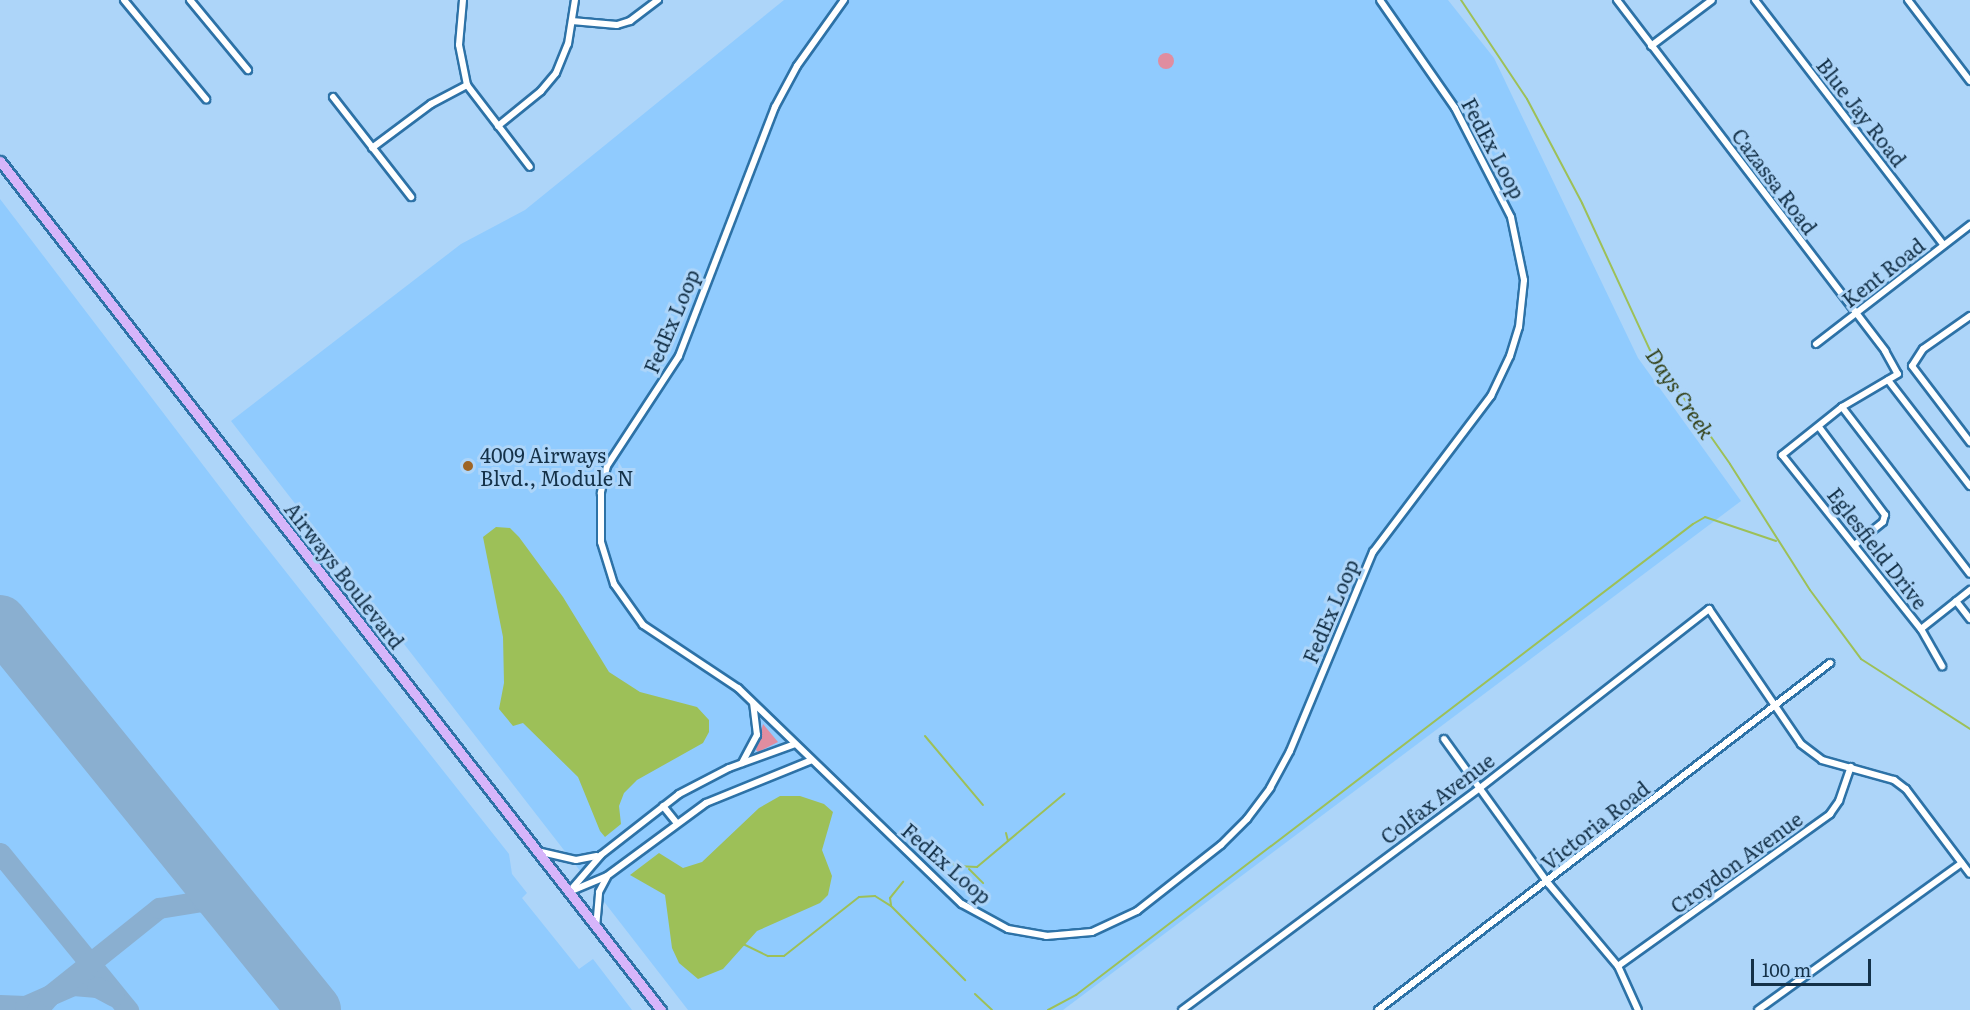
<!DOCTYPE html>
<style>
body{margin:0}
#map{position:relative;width:1970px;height:1010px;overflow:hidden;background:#add5f9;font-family:Literata,serif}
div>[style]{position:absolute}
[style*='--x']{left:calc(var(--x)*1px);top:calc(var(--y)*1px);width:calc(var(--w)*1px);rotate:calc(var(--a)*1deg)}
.built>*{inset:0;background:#90cbfe}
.green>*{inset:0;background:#e08da0}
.round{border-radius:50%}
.water>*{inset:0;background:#9dc058}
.stream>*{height:2px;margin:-1px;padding:0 1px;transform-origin:1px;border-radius:1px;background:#9dc058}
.taxiway>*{height:21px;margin:-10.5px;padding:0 10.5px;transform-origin:10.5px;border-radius:10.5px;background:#8aafd0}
.runway>*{height:54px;margin:-27px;padding:0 27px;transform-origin:27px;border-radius:27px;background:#8aafd0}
.roads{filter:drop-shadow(2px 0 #2d72a7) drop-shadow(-2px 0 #2d72a7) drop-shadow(0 2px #2d72a7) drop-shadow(0 -2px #2d72a7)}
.minor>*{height:6px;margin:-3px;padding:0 3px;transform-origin:3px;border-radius:3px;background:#fff}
.primary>*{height:9px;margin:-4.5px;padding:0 4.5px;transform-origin:4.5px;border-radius:4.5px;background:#d6b5fa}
.dots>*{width:16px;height:16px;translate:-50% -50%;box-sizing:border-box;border:3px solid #add5f9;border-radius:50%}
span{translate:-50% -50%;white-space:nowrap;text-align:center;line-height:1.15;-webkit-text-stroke:6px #add5f9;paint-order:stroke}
.street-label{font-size:20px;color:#143148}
.poi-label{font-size:20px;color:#143148}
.left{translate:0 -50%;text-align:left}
.water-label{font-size:21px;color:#2f3d12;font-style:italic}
.scale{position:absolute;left:1751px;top:959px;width:120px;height:27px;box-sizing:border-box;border:3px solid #143148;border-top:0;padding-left:8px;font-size:18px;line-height:21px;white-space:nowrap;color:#143148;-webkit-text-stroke:4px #add5f9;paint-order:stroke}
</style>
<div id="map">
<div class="built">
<i style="clip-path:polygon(784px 0,1448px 0,1494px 58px,1638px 358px,1741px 501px,1063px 1010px,688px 1010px,231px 421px,461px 244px,525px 210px)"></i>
<i style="clip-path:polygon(0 199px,248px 524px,509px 854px,512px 874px,527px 893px,522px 898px,579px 969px,593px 959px,632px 1010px,0 1010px)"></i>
</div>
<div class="green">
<i class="round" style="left:1158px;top:53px;width:16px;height:16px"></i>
<i style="clip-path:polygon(763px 724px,778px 742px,758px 752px,756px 750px)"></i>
</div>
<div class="water">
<i style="clip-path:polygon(496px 527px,510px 528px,519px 537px,563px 597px,609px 672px,640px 692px,697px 707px,709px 720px,709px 732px,703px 743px,637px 780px,624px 793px,619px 806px,621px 824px,605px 837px,600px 831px,578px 777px,523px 723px,513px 726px,499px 709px,504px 683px,503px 637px,483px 537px)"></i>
<i style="clip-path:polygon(780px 796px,800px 796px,824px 804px,833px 812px,822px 850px,832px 876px,828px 895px,820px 903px,757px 931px,723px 969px,698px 979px,679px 963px,672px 948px,665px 895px,630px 875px,659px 853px,683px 868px,702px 862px,759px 808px)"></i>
</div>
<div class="stream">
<i style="--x:1461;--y:0;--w:119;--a:56.3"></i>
<i style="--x:1527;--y:99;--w:118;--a:62.1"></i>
<i style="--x:1582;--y:203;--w:162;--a:65.2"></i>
<i style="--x:1650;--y:350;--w:139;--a:54.9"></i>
<i style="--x:1730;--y:464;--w:149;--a:57.6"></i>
<i style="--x:1810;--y:590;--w:86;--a:53.5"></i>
<i style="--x:1861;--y:659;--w:130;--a:32.7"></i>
<i style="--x:925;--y:736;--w:90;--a:50"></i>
<i style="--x:1006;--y:833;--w:8;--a:76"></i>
<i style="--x:931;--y:851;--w:6;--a:-39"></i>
<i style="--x:936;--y:847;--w:28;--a:44"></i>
<i style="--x:956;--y:866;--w:21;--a:3"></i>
<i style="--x:977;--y:867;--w:114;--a:-40"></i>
<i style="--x:969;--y:869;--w:20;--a:45"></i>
<i style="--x:891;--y:905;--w:7;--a:-98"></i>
<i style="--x:890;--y:898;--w:21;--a:-51"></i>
<i style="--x:741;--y:943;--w:30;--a:26"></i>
<i style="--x:768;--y:956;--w:16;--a:0"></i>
<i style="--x:784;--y:956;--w:95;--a:-38.2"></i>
<i style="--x:859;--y:897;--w:16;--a:-4"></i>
<i style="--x:875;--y:896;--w:19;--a:32"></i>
<i style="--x:891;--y:906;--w:105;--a:45"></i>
<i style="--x:975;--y:994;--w:23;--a:43"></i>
<i style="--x:1048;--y:1010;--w:32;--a:-28"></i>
<i style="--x:1076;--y:995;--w:776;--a:-37.36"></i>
<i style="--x:1693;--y:524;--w:14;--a:-30"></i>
<i style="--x:1705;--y:517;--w:75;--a:18.7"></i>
</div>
<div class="taxiway">
<i style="--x:0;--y:853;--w:203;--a:50.8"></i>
<i style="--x:0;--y:1005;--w:25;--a:2"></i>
<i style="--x:25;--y:1006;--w:52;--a:-23.6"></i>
<i style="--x:73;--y:985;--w:24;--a:5"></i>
<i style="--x:97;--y:987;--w:19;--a:28"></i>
<i style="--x:37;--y:1010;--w:18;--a:-49"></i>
<i style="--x:49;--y:996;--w:141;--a:-38.7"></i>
<i style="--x:159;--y:908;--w:44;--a:-9.2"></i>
<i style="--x:202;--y:901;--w:44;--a:25.4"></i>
</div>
<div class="runway">
<i style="--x:0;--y:622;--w:499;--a:51"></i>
</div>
<div class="roads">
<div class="minor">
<i style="--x:124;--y:0;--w:129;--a:50.4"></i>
<i style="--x:190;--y:0;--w:91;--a:50.4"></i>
<i style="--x:463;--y:0;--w:45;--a:95.1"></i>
<i style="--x:459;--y:45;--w:41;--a:78.7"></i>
<i style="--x:467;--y:85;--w:103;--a:52.5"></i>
<i style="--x:844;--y:0;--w:81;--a:125.5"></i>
<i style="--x:797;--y:66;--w:47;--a:118.2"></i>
<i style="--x:775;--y:107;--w:267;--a:111.1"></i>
<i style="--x:679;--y:356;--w:131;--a:123.2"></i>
<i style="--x:607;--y:466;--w:28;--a:103"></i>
<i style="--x:601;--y:493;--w:49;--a:90"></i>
<i style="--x:601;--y:542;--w:44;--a:72.8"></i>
<i style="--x:614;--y:584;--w:50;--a:54.7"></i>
<i style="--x:643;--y:625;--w:114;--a:33.6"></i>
<i style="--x:738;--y:688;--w:311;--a:44"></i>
<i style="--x:962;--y:904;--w:52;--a:28.5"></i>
<i style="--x:1008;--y:929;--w:39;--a:10"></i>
<i style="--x:1046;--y:936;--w:46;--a:-5"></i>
<i style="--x:1092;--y:932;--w:50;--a:-25"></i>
<i style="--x:1137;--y:911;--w:107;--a:-38.2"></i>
<i style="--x:1221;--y:845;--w:37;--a:-45"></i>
<i style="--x:1247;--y:819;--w:39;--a:-53"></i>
<i style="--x:1270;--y:788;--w:42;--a:-61.6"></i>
<i style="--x:1290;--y:751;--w:216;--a:-67.4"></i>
<i style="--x:1373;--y:552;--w:196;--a:-52.9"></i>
<i style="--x:1491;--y:396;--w:44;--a:-64.6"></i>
<i style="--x:1510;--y:356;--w:30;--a:-73"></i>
<i style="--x:1519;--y:327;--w:47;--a:-83.9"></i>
<i style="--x:1524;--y:280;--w:64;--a:-101.7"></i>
<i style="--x:1511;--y:217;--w:123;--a:-117.2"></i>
<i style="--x:1455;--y:108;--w:131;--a:-124.8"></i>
<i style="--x:1617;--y:0;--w:442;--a:52.6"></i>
<i style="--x:1885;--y:351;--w:26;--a:61"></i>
<i style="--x:1898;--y:374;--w:65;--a:149.5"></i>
<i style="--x:1842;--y:407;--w:77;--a:141.3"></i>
<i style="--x:1782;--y:455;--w:223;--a:51.4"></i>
<i style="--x:1921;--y:629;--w:43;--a:60.4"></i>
<i style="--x:1755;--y:0;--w:309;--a:52.4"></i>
<i style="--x:1908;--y:0;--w:102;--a:52.6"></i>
<i style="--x:572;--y:21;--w:45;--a:5.1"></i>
<i style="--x:617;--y:25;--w:14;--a:-17"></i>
<i style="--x:630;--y:21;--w:35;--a:-37"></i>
<i style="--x:1651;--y:46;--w:76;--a:-37"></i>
<i style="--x:333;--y:97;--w:127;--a:52"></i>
<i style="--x:498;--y:126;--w:55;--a:-39.1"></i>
<i style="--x:541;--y:91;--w:23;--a:-50"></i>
<i style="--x:556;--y:73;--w:31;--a:-68"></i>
<i style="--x:568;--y:44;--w:45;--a:-81"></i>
<i style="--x:372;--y:148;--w:74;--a:-36.7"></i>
<i style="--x:431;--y:104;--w:41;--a:-27.8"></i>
<i style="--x:1970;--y:316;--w:57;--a:144.9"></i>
<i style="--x:1923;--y:349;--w:20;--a:123"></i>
<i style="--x:1912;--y:366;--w:96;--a:52.7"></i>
<i style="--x:1816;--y:344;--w:195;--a:-37.7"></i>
<i style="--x:1888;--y:380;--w:134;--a:52.3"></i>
<i style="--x:1842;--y:407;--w:210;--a:52.5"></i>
<i style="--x:1819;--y:427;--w:110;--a:53.1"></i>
<i style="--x:1885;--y:515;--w:7;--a:106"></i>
<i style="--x:1883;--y:522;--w:36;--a:141"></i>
<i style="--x:1956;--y:601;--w:23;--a:52"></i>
<i style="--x:1921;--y:629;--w:63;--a:-38.5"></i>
<i style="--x:1444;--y:739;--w:178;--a:54.2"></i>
<i style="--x:1548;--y:883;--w:109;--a:49.9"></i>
<i style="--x:1618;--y:966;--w:48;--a:65.6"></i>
<i style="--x:742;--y:763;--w:32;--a:-62"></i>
<i style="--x:757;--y:735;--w:31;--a:-97"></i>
<i style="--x:663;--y:806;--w:21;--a:51"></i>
<i style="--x:537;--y:851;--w:40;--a:13"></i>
<i style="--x:576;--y:860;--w:21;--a:-11"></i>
<i style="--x:569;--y:892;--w:41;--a:-22.8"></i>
<i style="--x:607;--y:876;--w:123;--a:-36.4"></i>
<i style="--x:706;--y:803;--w:114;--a:-22.1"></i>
<i style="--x:569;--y:892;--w:49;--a:-49.1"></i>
<i style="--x:601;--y:855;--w:99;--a:-38"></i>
<i style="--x:679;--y:794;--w:56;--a:-27.5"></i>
<i style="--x:729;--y:768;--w:70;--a:-20"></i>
<i style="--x:596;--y:928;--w:36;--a:-85"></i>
<i style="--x:599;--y:892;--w:17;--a:-62"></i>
<i style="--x:1618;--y:966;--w:261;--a:-35.6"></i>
<i style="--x:1830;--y:814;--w:16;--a:-55"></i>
<i style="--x:1839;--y:801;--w:36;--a:-71"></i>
<i style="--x:1182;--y:1010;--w:372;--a:-36.7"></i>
<i style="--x:1480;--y:788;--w:291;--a:-38"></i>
<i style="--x:1709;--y:609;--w:163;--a:55.7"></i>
<i style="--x:1801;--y:744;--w:26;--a:37"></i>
<i style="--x:1822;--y:760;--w:75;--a:15.5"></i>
<i style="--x:1894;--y:780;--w:15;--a:37"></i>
<i style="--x:1906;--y:789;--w:106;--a:53"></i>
<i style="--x:1378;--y:1010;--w:570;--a:-37.51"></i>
<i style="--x:1758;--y:1010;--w:251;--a:-35.8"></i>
</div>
<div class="primary">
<i style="--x:0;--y:161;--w:1076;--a:52.1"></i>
</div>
</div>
<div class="dots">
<i style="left:468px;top:466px;background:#9f6524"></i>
</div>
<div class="street-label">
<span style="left:1862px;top:112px;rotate:52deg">Blue Jay Road</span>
<span style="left:1494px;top:148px;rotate:62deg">FedEx Loop</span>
<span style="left:1775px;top:181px;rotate:53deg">Cazassa Road</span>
<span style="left:1883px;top:272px;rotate:-38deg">Kent Road</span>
<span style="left:671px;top:321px;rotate:-67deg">FedEx Loop</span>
<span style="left:1878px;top:548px;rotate:52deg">Eglesfield Drive</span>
<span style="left:345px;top:575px;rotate:52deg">Airways Boulevard</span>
<span style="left:1330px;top:611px;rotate:-67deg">FedEx Loop</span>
<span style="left:1437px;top:798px;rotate:-37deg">Colfax Avenue</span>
<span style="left:1595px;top:825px;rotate:-38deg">Victoria Road</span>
<span style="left:1736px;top:862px;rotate:-36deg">Croydon Avenue</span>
<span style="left:947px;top:863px;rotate:41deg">FedEx Loop</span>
</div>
<div class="poi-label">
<span class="left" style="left:480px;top:466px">4009 Airways<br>Blvd., Module N</span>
</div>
<div class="water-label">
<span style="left:1681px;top:393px;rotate:56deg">Days Creek</span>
</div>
<div class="scale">100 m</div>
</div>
